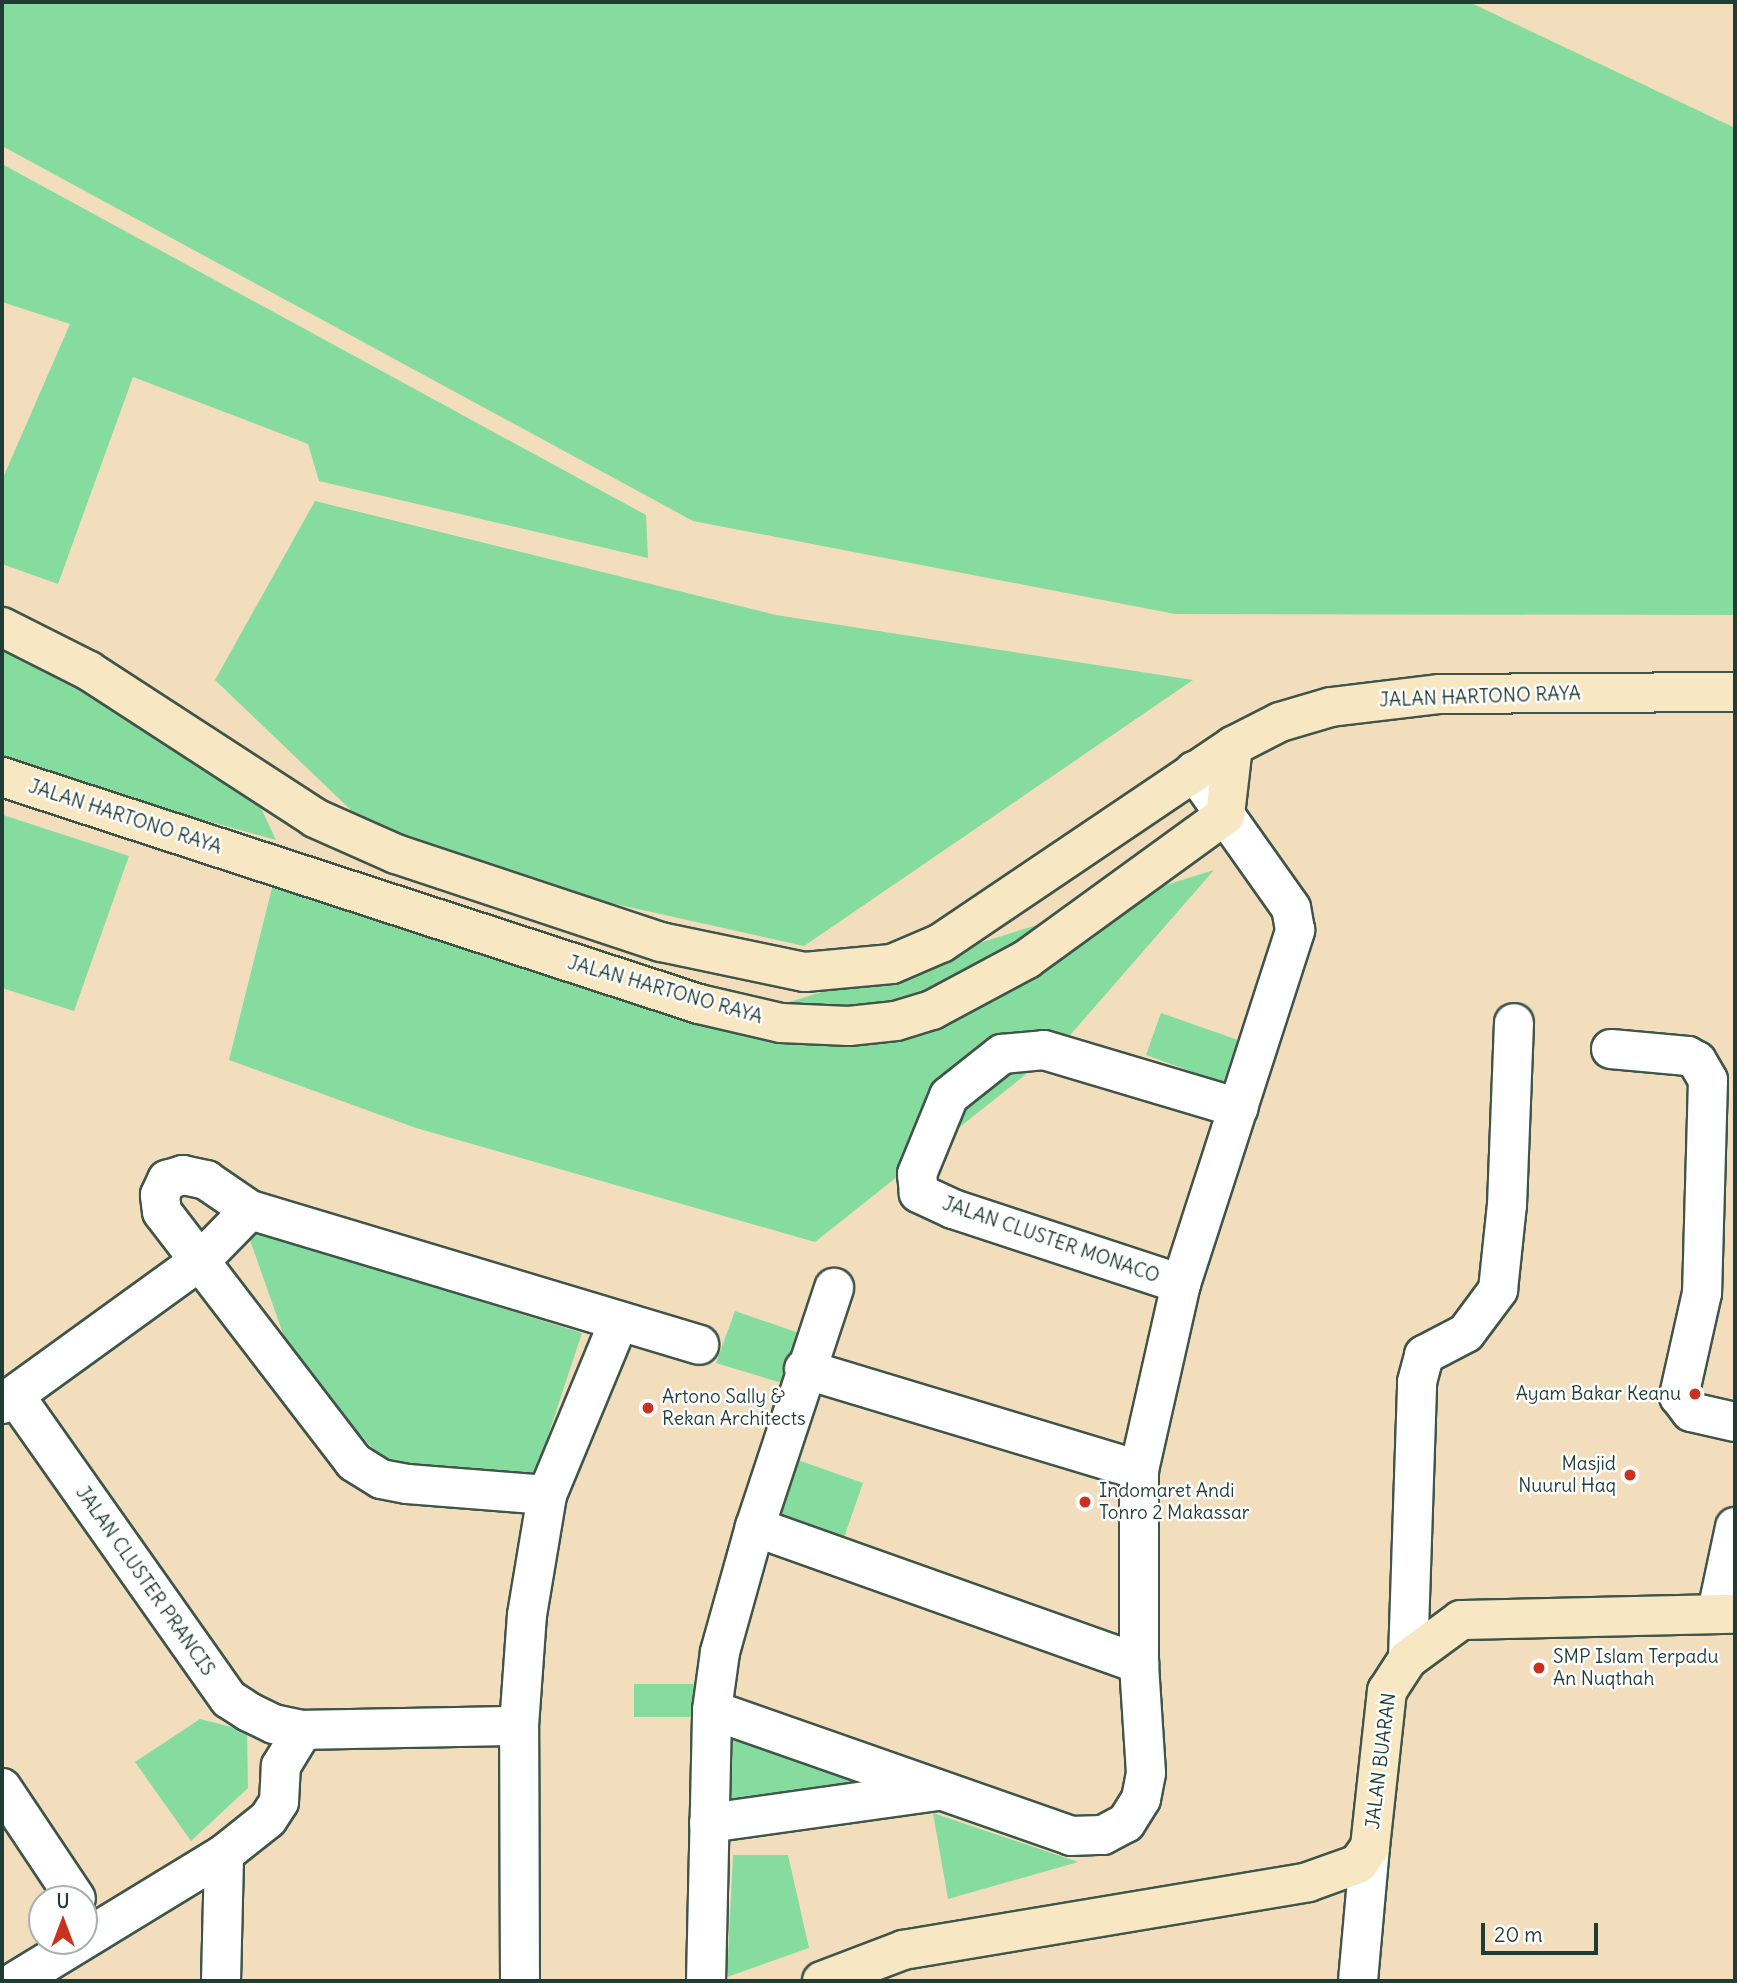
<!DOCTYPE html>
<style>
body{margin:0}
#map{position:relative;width:1737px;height:1983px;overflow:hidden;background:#f2ddbd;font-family:Delius,sans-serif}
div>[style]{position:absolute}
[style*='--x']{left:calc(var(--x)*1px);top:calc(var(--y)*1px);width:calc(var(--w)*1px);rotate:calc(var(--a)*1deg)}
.green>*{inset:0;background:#86dc9f}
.roads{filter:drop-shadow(2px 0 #3f5549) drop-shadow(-2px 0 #3f5549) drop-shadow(0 2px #3f5549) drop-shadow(0 -2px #3f5549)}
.street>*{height:38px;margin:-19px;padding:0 19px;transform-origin:19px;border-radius:19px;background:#fff}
.secondary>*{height:38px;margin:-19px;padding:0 19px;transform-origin:19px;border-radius:19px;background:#f7e8c3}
.dots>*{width:19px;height:19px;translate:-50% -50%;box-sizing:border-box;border:4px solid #fff;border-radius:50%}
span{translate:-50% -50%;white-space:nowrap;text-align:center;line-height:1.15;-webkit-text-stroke:5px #fff;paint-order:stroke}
.street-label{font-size:19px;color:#1f3d34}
.poi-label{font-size:19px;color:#1f3d34}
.right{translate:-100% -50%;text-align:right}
.left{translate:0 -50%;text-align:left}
.frame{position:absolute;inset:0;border:4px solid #1f3d34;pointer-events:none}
.north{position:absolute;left:28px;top:1885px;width:70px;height:70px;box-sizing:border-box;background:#fff;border:2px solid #a5b1ae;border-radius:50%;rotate:0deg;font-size:19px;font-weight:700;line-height:28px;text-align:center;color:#1f3d34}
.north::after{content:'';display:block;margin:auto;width:24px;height:32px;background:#c8321e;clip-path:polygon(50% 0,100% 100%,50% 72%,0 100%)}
.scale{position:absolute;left:1481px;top:1923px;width:117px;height:32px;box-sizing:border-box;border:4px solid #1f3d34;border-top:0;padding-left:9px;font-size:21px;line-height:24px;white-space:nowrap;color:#1f3d34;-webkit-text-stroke:5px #fff;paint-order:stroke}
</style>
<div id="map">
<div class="green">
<i style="clip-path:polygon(2px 2px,1469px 2px,1735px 128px,1735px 615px,1175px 614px,693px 521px,2px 146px)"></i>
<i style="clip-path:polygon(2px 164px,646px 515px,648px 558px,319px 481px,308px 444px,133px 377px,58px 584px,2px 564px,2px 480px,70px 324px,2px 302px)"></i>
<i style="clip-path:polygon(315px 501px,776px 615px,1193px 680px,804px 946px,399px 856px,215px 680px)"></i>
<i style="clip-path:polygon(2px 644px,236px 755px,276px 840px,2px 764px)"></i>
<i style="clip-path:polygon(3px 815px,129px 856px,74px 1011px,2px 988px)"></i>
<i style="clip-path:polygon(1214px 870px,1058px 1049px,815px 1242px,416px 1128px,229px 1060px,273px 884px,770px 1008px)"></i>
<i style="clip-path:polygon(1161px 1013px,1238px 1040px,1223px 1083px,1146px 1055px)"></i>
<i style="clip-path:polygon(246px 1229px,582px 1333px,533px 1481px,392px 1467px,297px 1373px)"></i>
<i style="clip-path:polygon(735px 1311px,799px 1333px,782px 1383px,716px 1363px)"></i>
<i style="clip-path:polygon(795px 1459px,863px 1483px,840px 1549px,772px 1525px)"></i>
<i style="clip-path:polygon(634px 1684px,702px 1684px,702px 1717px,634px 1717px)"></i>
<i style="clip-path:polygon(200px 1719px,247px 1731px,248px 1788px,191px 1841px,135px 1762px)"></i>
<i style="clip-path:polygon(734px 1735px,907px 1786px,721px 1815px)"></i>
<i style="clip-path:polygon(933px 1813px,1078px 1862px,948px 1899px)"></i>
<i style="clip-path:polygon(733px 1855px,788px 1855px,809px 1948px,727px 1977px)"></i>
</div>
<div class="roads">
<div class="street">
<i style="--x:1611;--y:1049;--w:77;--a:5.2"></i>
<i style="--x:1688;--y:1056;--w:10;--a:29"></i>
<i style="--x:1697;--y:1061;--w:22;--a:60"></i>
<i style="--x:1708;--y:1080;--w:213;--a:91.6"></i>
<i style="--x:1702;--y:1293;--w:106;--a:102.6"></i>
<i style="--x:1679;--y:1396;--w:20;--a:53"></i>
<i style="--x:1691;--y:1412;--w:45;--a:12.8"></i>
<i style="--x:1181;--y:1284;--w:240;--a:-161.8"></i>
<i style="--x:953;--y:1209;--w:38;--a:-155"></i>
<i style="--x:919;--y:1193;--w:19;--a:-96"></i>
<i style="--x:917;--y:1174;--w:84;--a:-67.7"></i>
<i style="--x:949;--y:1096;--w:68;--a:-38.4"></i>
<i style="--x:1002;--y:1054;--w:42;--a:-5.4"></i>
<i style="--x:1044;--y:1050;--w:203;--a:16.6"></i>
<i style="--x:804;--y:1369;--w:350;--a:16.8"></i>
<i style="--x:15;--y:1396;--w:371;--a:54.8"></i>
<i style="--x:229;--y:1699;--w:24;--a:33"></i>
<i style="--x:249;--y:1712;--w:28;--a:26"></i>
<i style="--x:274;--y:1724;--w:30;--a:12"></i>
<i style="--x:303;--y:1730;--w:216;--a:-1.1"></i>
<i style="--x:2;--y:1404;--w:246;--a:-35.9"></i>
<i style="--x:201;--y:1260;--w:70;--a:-45.6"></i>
<i style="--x:547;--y:1495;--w:140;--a:-175.5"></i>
<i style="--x:407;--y:1484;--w:26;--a:-169"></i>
<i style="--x:381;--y:1479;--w:32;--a:-148"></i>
<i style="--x:354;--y:1462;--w:315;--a:-127.5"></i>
<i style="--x:162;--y:1212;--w:17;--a:-97"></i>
<i style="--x:160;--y:1195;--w:17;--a:-65"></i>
<i style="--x:167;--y:1180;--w:17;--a:-17"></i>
<i style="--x:183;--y:1175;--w:24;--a:12"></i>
<i style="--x:206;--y:1180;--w:53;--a:34.3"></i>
<i style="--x:250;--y:1210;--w:469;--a:16.7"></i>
<i style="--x:755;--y:1527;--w:408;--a:19.6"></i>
<i style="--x:1717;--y:1612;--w:87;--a:-78"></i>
<i style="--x:1408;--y:1659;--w:277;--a:-88.1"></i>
<i style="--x:1417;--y:1382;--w:28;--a:-75"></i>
<i style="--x:1424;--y:1355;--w:47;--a:-27.6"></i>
<i style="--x:1466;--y:1333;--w:54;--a:-53.3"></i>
<i style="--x:1498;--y:1290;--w:85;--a:-84"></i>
<i style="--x:1507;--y:1205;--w:182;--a:-87.8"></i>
<i style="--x:712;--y:1710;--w:380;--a:19.3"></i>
<i style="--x:1071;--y:1836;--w:32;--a:-2"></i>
<i style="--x:1103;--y:1835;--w:26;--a:-28"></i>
<i style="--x:1126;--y:1823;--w:28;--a:-58"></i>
<i style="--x:1141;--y:1799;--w:26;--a:-79"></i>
<i style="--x:1146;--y:1773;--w:109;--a:-93.7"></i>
<i style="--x:1139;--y:1664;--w:194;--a:-90"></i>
<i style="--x:1139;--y:1470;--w:191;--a:-77.3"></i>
<i style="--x:1181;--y:1284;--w:372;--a:-72.1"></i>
<i style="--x:1295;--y:930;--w:22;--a:-100"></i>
<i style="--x:1291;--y:908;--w:168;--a:-125.3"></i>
<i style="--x:2;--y:1788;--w:133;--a:56.3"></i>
<i style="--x:709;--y:1823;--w:229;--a:-8"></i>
<i style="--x:16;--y:1981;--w:244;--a:-31.4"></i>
<i style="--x:224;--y:1854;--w:56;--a:-38.5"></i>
<i style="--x:268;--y:1819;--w:20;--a:-57"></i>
<i style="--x:279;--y:1802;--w:36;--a:-87"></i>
<i style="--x:281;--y:1766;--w:42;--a:-58.6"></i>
<i style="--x:221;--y:1981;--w:127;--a:-88.6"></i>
<i style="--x:520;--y:1981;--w:255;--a:-90.2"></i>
<i style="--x:519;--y:1726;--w:111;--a:-85.9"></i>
<i style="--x:527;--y:1615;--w:122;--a:-80.5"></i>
<i style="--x:547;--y:1495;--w:188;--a:-67.5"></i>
<i style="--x:706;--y:1981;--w:271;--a:-88.7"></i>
<i style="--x:712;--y:1710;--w:59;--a:-82.1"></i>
<i style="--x:720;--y:1652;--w:130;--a:-74.4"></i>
<i style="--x:755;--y:1527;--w:252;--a:-71.7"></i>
<i style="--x:1358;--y:1981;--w:135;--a:-84.9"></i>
</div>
<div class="secondary">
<i style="--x:2;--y:627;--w:97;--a:26.8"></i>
<i style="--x:89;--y:671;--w:270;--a:33"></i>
<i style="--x:315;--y:818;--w:89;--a:24"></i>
<i style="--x:396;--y:854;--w:279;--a:18.4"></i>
<i style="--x:661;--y:942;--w:147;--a:11.8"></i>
<i style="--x:805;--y:972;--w:87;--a:-5.3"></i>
<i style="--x:892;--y:964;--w:53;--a:-23.2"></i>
<i style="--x:941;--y:943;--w:352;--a:-34"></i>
<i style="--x:1233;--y:746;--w:53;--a:-27.1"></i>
<i style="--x:1280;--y:722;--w:53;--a:-16.4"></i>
<i style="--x:1331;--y:707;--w:110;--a:-6.8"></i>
<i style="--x:1440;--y:694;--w:295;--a:-0.4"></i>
<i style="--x:2;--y:777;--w:733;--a:18.04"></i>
<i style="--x:699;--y:1004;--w:84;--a:13"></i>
<i style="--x:781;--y:1023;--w:68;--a:2.5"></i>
<i style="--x:849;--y:1026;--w:47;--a:-6.1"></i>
<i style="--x:896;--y:1021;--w:38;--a:-17"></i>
<i style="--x:932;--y:1010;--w:108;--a:-28.2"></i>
<i style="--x:1027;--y:959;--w:245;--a:-36"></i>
<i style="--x:1225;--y:815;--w:69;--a:-83.4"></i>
<i style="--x:822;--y:1981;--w:87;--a:-20.9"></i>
<i style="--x:903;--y:1950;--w:411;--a:-9.5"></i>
<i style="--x:1308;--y:1882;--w:53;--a:-19.8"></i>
<i style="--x:1358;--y:1864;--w:21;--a:-55"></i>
<i style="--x:1370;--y:1847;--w:157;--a:-83.8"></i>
<i style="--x:1387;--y:1691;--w:38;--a:-57"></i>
<i style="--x:1408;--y:1659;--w:66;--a:-36.3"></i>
<i style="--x:1461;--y:1620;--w:274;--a:-1.3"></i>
</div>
</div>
<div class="dots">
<i style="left:1695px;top:1394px;background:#c8321e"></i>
<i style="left:648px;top:1408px;background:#c8321e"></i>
<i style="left:1630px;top:1475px;background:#c8321e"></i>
<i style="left:1085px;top:1502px;background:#c8321e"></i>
<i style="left:1539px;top:1668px;background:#c8321e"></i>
</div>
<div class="street-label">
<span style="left:1480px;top:697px;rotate:-2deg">JALAN HARTONO RAYA</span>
<span style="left:125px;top:817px;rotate:18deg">JALAN HARTONO RAYA</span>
<span style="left:665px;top:990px;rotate:16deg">JALAN HARTONO RAYA</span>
<span style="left:1051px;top:1240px;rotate:19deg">JALAN CLUSTER MONACO</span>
<span style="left:145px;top:1581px;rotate:55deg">JALAN CLUSTER PRANCIS</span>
<span style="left:1381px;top:1761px;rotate:-83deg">JALAN BUARAN</span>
</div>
<div class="poi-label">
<span class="right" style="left:1681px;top:1394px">Ayam Bakar Keanu</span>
<span class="left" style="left:662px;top:1408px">Artono Sally &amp;<br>Rekan Architects</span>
<span class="right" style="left:1616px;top:1475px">Masjid<br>Nuurul Haq</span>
<span class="left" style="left:1099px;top:1502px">Indomaret Andi<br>Tonro 2 Makassar</span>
<span class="left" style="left:1553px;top:1668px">SMP Islam Terpadu<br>An Nuqthah</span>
</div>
<div class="frame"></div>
<div class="north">U</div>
<div class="scale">20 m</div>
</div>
